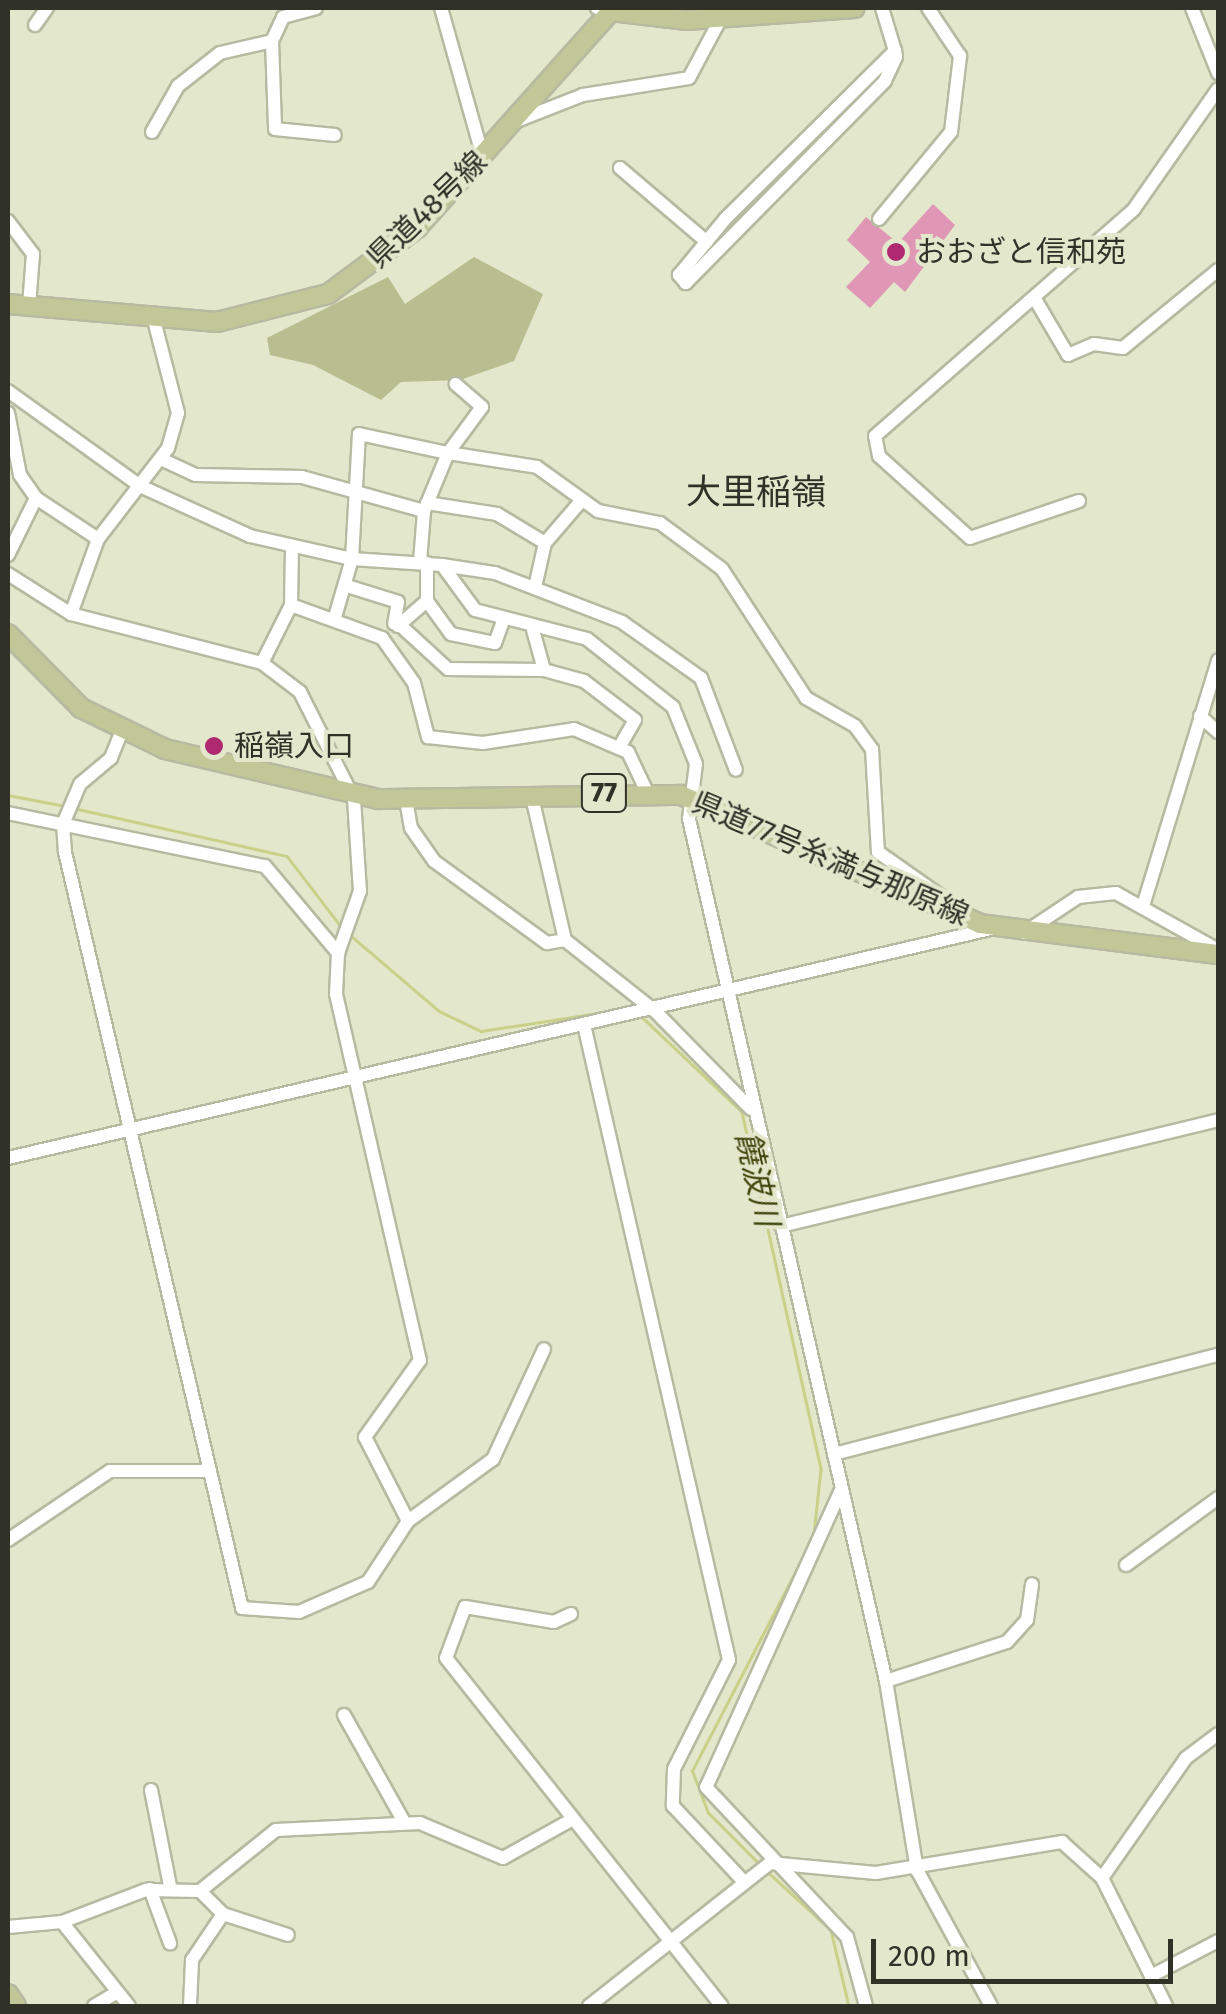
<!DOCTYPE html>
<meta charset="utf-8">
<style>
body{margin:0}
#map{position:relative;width:1226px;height:2014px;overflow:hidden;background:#e3e7cc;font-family:"Fira Sans","Noto Sans JP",sans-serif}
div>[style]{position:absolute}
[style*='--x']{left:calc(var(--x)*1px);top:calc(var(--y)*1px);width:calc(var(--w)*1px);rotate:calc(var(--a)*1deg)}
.green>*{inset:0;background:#b8be8f}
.stream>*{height:2.5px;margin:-1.25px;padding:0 1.25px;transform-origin:1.25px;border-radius:1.25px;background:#c8d187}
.building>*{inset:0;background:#e096b5}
.roads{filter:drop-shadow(2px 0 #b6baa1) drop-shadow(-2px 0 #b6baa1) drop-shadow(0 2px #b6baa1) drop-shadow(0 -2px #b6baa1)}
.minor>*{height:12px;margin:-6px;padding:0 6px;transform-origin:6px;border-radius:6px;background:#fff}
.major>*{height:18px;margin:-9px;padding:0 9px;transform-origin:9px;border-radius:9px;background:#c2c797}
.dots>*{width:28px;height:28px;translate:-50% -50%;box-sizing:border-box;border:5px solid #e3e7cc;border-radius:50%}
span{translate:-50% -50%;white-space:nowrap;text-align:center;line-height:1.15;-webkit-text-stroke:8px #e3e7cc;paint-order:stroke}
.shield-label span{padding:2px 8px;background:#e3e7cc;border:2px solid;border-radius:8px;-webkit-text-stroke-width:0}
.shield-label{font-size:28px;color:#303228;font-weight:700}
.street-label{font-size:30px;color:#303228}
.poi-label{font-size:30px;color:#303228}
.left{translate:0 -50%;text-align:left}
.water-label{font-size:32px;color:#41460d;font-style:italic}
.quarter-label{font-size:35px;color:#303228}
.frame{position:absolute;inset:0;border:10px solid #303228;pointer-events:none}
.scale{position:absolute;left:871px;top:1939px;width:302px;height:45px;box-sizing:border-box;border:5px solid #303228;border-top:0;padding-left:12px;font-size:30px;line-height:35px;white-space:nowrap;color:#303228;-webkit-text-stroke:8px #e3e7cc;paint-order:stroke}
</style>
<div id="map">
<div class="green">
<i style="clip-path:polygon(474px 257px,543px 294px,514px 361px,460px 380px,401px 382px,381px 400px,313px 365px,270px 355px,267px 338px,388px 277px,405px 304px)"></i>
</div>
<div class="stream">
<i style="--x:8;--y:795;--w:58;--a:10.9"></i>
<i style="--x:78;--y:809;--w:214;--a:12.7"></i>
<i style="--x:287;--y:856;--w:87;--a:52.5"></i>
<i style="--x:349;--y:934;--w:118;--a:40.5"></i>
<i style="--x:439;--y:1011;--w:47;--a:25.5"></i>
<i style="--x:481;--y:1031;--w:146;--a:-8.7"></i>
<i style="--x:641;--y:1016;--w:139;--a:43.5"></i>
<i style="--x:742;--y:1112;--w:366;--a:77.5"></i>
<i style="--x:821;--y:1469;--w:66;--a:96.1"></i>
<i style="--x:760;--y:1865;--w:74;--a:-135"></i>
<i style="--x:708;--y:1813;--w:45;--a:-110.9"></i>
<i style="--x:692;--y:1771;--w:248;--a:-62.6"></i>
<i style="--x:769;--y:1873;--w:84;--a:42.6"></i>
<i style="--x:831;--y:1930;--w:78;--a:76.7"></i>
</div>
<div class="building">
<i style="clip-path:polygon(933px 204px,955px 225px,905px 292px,894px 282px,870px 308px,846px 287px,870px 262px,847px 240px,866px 217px,898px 243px)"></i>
</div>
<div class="roads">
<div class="minor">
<i style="--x:441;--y:8;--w:155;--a:74.3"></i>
<i style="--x:597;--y:8;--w:14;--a:12"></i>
<i style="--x:882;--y:8;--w:45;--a:73.2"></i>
<i style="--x:895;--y:51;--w:6;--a:81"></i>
<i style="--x:896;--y:57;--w:26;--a:115"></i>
<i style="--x:885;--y:81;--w:284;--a:134.6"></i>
<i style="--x:686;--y:283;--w:11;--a:-131"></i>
<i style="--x:679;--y:275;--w:74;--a:-50.5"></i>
<i style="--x:726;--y:218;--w:238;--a:-44.7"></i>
<i style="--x:1192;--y:8;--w:70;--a:68.2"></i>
<i style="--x:35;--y:25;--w:21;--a:-55"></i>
<i style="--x:272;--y:41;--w:88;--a:88"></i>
<i style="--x:275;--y:129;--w:60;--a:5.7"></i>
<i style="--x:514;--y:122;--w:74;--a:-21.4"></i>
<i style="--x:583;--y:95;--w:107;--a:-9.1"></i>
<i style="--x:689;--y:78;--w:68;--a:-61.9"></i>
<i style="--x:152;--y:132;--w:53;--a:-60.5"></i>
<i style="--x:178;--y:86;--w:53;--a:-38.2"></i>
<i style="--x:220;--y:53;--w:53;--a:-13"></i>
<i style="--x:272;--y:41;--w:26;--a:-65"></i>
<i style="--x:283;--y:17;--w:34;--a:-15"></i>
<i style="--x:620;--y:168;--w:114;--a:40.4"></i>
<i style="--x:879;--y:219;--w:113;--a:-50.4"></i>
<i style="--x:951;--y:132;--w:77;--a:-83.2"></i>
<i style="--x:960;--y:56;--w:58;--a:-123.7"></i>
<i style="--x:8;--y:221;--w:41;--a:52.9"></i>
<i style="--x:33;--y:254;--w:52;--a:94.4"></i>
<i style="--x:1035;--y:299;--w:65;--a:59.5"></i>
<i style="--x:1068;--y:355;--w:28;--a:-23"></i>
<i style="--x:1094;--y:344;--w:29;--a:8"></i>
<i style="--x:1123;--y:348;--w:123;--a:-39.4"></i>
<i style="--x:8;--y:391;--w:163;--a:35.7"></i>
<i style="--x:140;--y:486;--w:121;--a:24.4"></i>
<i style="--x:250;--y:536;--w:105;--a:12.7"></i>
<i style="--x:352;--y:559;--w:90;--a:3.8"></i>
<i style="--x:442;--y:565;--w:56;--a:53.7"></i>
<i style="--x:475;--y:610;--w:116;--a:14.5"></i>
<i style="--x:587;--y:639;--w:110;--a:38.3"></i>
<i style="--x:673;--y:707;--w:61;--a:68"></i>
<i style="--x:696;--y:764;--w:55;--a:97.3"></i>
<i style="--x:689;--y:819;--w:884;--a:77.13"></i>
<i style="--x:886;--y:1681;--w:192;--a:80.7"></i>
<i style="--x:917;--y:1870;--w:155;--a:61.4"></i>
<i style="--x:8;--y:413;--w:63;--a:79"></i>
<i style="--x:20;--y:475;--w:28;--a:55"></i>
<i style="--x:36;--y:498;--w:74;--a:33.5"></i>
<i style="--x:161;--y:459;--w:38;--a:25"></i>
<i style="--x:196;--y:475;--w:106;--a:1.1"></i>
<i style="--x:302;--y:477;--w:127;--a:15.6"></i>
<i style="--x:1079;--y:501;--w:115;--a:161.3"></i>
<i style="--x:970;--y:538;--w:122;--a:-138"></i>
<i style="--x:879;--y:456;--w:20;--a:-101"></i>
<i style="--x:875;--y:436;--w:344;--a:-41.2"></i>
<i style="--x:1134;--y:209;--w:146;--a:-55"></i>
<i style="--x:427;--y:503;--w:71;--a:8.9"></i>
<i style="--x:497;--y:514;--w:56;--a:31.1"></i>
<i style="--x:8;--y:555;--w:64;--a:-63.8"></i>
<i style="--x:420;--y:562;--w:51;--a:-85.5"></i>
<i style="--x:424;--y:511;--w:63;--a:-67.5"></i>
<i style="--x:448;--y:453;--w:90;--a:8.9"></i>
<i style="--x:537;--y:467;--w:75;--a:35.8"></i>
<i style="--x:598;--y:511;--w:63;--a:11"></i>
<i style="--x:660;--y:523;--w:77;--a:36.6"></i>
<i style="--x:722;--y:569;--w:154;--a:56.9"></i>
<i style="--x:806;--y:698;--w:56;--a:29.7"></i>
<i style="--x:855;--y:726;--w:29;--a:54"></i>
<i style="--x:872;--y:749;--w:103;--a:86.7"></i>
<i style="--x:878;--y:852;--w:78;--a:35.1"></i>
<i style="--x:942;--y:897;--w:13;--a:86"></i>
<i style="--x:427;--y:563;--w:38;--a:90"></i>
<i style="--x:427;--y:601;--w:41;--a:54"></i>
<i style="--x:451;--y:634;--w:45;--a:11.6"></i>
<i style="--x:495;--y:643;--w:20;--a:-70"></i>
<i style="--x:442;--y:565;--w:54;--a:8.6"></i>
<i style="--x:495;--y:573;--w:136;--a:21.1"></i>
<i style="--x:622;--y:622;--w:97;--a:35.3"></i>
<i style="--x:701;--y:678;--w:98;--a:69.2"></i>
<i style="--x:8;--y:574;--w:75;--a:32.4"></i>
<i style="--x:71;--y:614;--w:197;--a:14.4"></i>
<i style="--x:262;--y:663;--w:48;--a:37.3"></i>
<i style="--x:300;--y:692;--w:120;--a:63.2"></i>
<i style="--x:354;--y:799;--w:92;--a:86.3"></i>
<i style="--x:360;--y:891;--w:66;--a:109.5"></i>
<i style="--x:338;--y:953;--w:41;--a:92.8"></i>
<i style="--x:336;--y:994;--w:376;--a:77.1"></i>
<i style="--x:420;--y:1360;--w:95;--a:125.5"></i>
<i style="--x:365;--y:1437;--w:94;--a:62.9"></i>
<i style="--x:347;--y:586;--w:53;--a:17.4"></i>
<i style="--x:398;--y:602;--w:22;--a:100"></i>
<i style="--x:535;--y:587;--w:45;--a:-77.2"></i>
<i style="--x:545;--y:543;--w:57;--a:-49.3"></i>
<i style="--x:291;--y:605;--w:97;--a:19.9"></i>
<i style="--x:382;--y:638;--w:55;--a:54.6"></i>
<i style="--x:414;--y:683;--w:56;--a:75.5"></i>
<i style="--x:428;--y:737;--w:55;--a:6.2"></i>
<i style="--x:483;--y:743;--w:92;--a:-8.7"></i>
<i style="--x:574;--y:729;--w:59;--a:23.1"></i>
<i style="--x:628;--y:752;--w:44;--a:64.6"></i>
<i style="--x:71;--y:614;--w:80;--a:-70.2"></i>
<i style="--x:98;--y:539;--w:115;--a:-52.4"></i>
<i style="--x:168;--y:448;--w:36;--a:-74"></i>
<i style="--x:178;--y:413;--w:96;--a:-104.5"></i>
<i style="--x:335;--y:617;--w:60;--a:-73.7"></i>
<i style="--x:352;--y:559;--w:125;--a:-86.8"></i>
<i style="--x:359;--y:434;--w:91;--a:12.1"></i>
<i style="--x:448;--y:453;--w:57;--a:-53.5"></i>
<i style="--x:482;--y:407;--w:35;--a:-139"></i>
<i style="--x:398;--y:626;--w:38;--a:-41"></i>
<i style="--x:402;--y:627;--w:62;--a:42.4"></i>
<i style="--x:448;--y:669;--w:96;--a:0.6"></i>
<i style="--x:533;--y:630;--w:41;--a:74.6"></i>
<i style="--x:544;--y:670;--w:41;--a:15.4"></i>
<i style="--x:584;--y:681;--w:64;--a:37.4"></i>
<i style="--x:635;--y:720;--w:32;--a:120"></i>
<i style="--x:262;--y:663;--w:65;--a:-63.4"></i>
<i style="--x:291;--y:605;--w:59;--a:-89"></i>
<i style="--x:1200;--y:716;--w:24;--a:42"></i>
<i style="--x:121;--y:733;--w:27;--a:112"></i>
<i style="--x:111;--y:758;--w:40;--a:140"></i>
<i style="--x:80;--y:784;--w:43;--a:113"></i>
<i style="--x:63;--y:824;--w:28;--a:86"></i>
<i style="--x:65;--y:852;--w:776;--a:76.82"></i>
<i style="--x:242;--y:1608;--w:57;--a:4"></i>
<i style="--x:299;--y:1612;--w:75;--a:-23.5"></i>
<i style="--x:368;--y:1582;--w:73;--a:-56.7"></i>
<i style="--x:408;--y:1521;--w:105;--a:-36.1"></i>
<i style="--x:493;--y:1459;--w:121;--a:-65.1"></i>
<i style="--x:532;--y:797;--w:147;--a:77"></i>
<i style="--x:565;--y:940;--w:115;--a:38.3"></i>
<i style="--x:655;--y:1011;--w:137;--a:45.6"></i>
<i style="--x:406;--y:800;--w:28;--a:80"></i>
<i style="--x:411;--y:828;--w:40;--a:55.1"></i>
<i style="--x:434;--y:861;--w:140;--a:36"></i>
<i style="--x:547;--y:943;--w:18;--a:-9"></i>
<i style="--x:8;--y:813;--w:262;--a:11.7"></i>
<i style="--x:265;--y:866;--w:114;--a:50"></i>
<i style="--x:1143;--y:906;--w:257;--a:-73"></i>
<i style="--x:1024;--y:933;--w:65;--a:-33.7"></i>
<i style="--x:1078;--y:897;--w:38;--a:-6"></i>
<i style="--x:1116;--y:893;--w:117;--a:29.2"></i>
<i style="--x:585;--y:1029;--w:647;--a:77.14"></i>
<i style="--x:729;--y:1660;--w:122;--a:116.8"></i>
<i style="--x:674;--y:1769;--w:37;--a:92"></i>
<i style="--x:673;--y:1806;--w:104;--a:46.9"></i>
<i style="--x:8;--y:1158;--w:1013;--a:-13.12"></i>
<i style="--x:781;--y:1226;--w:450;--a:-13.6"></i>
<i style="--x:834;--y:1454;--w:397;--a:-14.5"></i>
<i style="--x:841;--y:1490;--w:326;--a:114.4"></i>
<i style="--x:706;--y:1787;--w:206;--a:46.8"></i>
<i style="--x:847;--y:1937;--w:72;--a:74.6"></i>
<i style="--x:8;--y:1540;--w:123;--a:-34.1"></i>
<i style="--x:110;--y:1471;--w:94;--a:0"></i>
<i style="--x:1126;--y:1565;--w:114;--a:-36.1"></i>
<i style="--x:571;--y:1614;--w:19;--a:155"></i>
<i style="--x:554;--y:1622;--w:90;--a:-170.4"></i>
<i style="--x:465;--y:1607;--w:54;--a:110.4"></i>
<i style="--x:446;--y:1658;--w:444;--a:51.6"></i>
<i style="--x:886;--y:1681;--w:127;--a:-17.9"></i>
<i style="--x:1007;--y:1642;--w:30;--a:-48"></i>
<i style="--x:1027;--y:1620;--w:36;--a:-82"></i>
<i style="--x:344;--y:1715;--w:123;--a:60.7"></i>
<i style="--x:151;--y:1790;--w:98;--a:78.8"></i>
<i style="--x:1102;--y:1878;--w:146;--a:-55"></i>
<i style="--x:1186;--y:1758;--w:40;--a:-37"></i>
<i style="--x:150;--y:1889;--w:58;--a:69.7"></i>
<i style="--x:200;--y:1891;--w:33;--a:45"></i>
<i style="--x:223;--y:1914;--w:68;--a:17.9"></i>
<i style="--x:62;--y:1922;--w:107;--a:51.4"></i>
<i style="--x:8;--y:1927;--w:54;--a:-5.3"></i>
<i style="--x:62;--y:1922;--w:90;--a:-20.9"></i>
<i style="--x:146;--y:1890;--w:54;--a:1.1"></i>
<i style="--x:200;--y:1891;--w:97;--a:-38.8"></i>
<i style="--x:276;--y:1830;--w:144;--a:-2.8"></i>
<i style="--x:420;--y:1823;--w:90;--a:22.9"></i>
<i style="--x:503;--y:1858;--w:78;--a:-29.2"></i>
<i style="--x:1151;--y:1976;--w:76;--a:-27.6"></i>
<i style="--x:94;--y:2006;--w:27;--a:-31"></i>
<i style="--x:190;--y:2006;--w:46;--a:-87.5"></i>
<i style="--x:192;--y:1960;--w:55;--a:-56"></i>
<i style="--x:589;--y:2006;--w:231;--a:-38.3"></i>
<i style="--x:770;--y:1863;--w:106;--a:5.4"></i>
<i style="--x:876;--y:1873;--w:189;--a:-9.5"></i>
<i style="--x:1062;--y:1842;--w:54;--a:42"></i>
<i style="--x:1102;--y:1878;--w:143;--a:63.4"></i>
</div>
<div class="major">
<i style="--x:611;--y:11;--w:77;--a:6.8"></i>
<i style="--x:687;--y:20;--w:168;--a:-4.1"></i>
<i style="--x:8;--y:304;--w:210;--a:4.9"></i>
<i style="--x:217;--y:322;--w:114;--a:-14.2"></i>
<i style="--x:328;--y:294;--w:111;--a:-36.6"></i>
<i style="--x:417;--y:228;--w:295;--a:-48.2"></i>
<i style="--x:8;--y:634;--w:104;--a:45.4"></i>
<i style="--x:81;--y:708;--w:93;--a:26"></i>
<i style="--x:165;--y:749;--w:219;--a:13.2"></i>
<i style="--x:378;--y:799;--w:303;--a:-0.8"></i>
<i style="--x:681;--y:795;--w:326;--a:23.3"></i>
<i style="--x:980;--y:924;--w:240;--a:7.2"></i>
<i style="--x:8;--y:1994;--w:14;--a:56"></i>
</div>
</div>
<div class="dots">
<i style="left:896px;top:252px;background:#ae2970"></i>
<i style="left:214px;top:746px;background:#ae2970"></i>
</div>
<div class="shield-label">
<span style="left:604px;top:793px">77</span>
</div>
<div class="street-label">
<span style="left:427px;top:210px;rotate:-44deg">県道48号線</span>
<span style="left:830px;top:859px;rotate:23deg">県道77号糸満与那原線</span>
</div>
<div class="poi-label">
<span class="left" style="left:916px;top:252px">おおざと信和苑</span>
<span class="left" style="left:234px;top:746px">稲嶺入口</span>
</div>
<div class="water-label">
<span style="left:757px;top:1179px;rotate:77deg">饒波川</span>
</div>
<div class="quarter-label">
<span style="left:756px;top:492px">大里稲嶺</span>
</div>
<div class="frame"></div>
<div class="scale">200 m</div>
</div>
